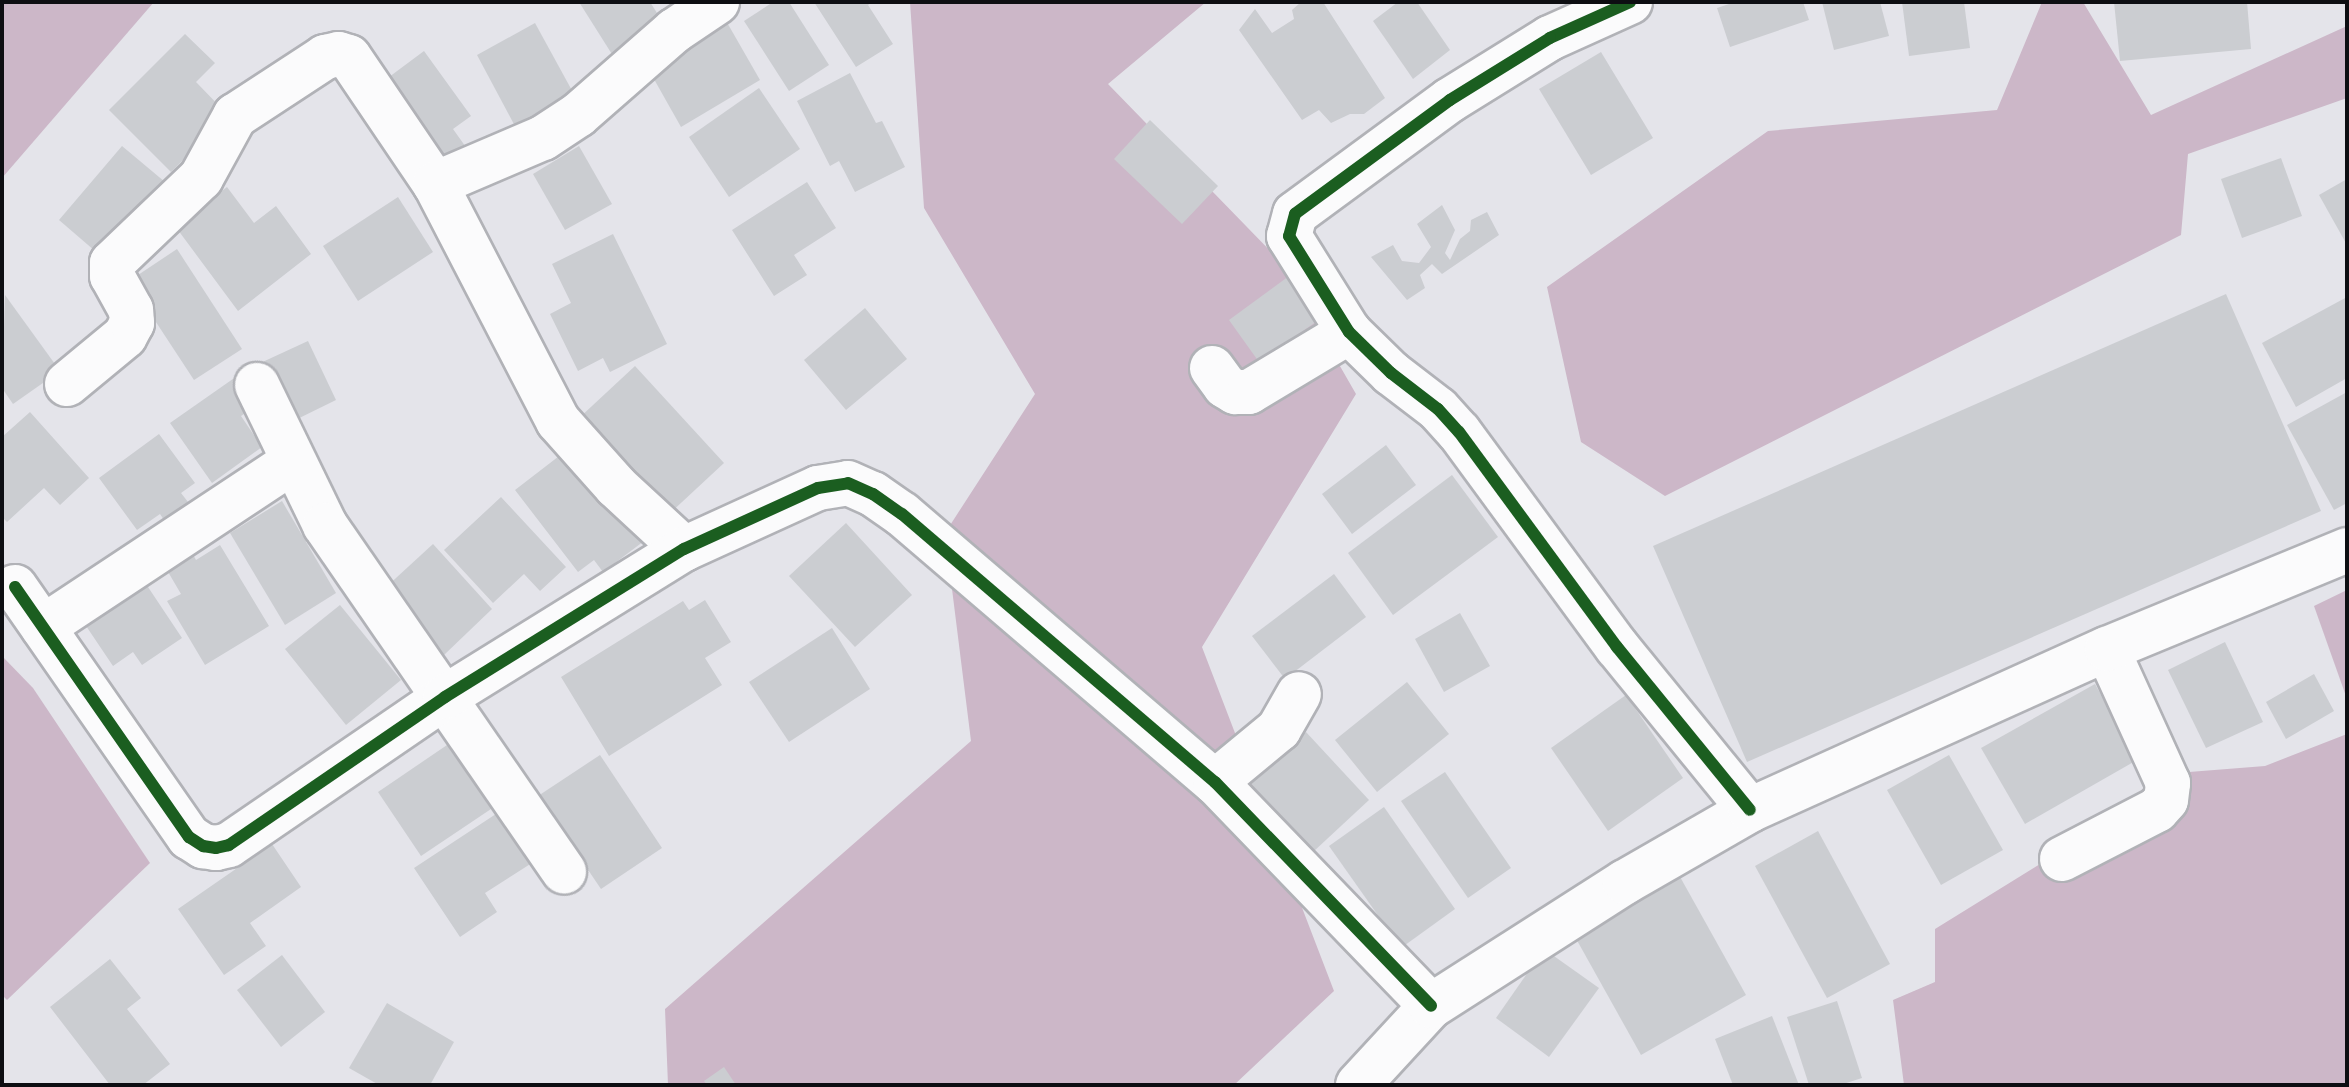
<!DOCTYPE html>
<style>
body{margin:0}
#map{position:relative;width:2349px;height:1087px;overflow:hidden;background:#e4e4ea;font-family:"PT Sans Narrow",sans-serif}
div>[style]{position:absolute}
[style*='--x']{left:calc(var(--x)*1px);top:calc(var(--y)*1px);width:calc(var(--w)*1px);rotate:calc(var(--a)*1deg)}
.forest>*{inset:0;background:#ccb7c8}
.building>*{inset:0;background:#cbcdd1}
.roads{filter:drop-shadow(2px 0 #b1b2b7) drop-shadow(-2px 0 #b1b2b7) drop-shadow(0 2px #b1b2b7) drop-shadow(0 -2px #b1b2b7)}
.minor>*{height:44px;margin:-22px;padding:0 22px;transform-origin:22px;border-radius:22px;background:#fbfbfc}
.cycleway>*{height:12px;margin:-6px;padding:0 6px;transform-origin:6px;border-radius:6px;background:#1b5e20}
span{translate:-50% -50%;white-space:nowrap;text-align:center;line-height:1.15;-webkit-text-stroke:7px #fff;paint-order:stroke}
.frame{position:absolute;inset:0;border:4px solid #0d0e12;pointer-events:none}
</style>
<div id="map">
<div class="forest">
<i style="clip-path:polygon(2px 2px,154px 2px,2px 178px)"></i>
<i style="clip-path:polygon(910px 2px,1206px 2px,1108px 84px,1279px 260px,1356px 394px,1202px 647px,1334px 991px,1234px 1085px,668px 1085px,665px 1009px,971px 741px,945px 533px,1035px 394px,924px 208px)"></i>
<i style="clip-path:polygon(2042px 2px,2083px 2px,2151px 115px,2347px 26px,2347px 98px,2188px 154px,2181px 235px,1665px 496px,1581px 442px,1547px 287px,1768px 131px,1997px 110px)"></i>
<i style="clip-path:polygon(2347px 590px,2347px 699px,2314px 606px)"></i>
<i style="clip-path:polygon(2px 656px,33px 688px,150px 863px,7px 1000px,2px 995px)"></i>
<i style="clip-path:polygon(2347px 734px,2347px 1085px,1904px 1085px,1893px 1000px,1935px 982px,1935px 929px,2189px 772px,2265px 766px)"></i>
</div>
<div class="building">
<i style="clip-path:polygon(579px 2px,650px 2px,666px 27px,615px 59px)"></i>
<i style="clip-path:polygon(773px 2px,789px 2px,829px 65px,789px 91px,744px 21px)"></i>
<i style="clip-path:polygon(814px 2px,872px 2px,868px 5px,893px 44px,856px 67px)"></i>
<i style="clip-path:polygon(1301px 2px,1323px 2px,1385px 98px,1364px 114px,1350px 114px,1331px 123px,1319px 110px,1302px 120px,1239px 30px,1255px 9px,1272px 33px,1294px 19px,1292px 10px)"></i>
<i style="clip-path:polygon(1398px 2px,1417px 2px,1450px 50px,1413px 79px,1373px 21px)"></i>
<i style="clip-path:polygon(1735px 2px,1803px 2px,1809px 20px,1730px 47px,1717px 8px)"></i>
<i style="clip-path:polygon(1822px 2px,1880px 2px,1889px 36px,1834px 50px)"></i>
<i style="clip-path:polygon(1902px 2px,1964px 2px,1970px 48px,1909px 56px)"></i>
<i style="clip-path:polygon(2114px 2px,2247px 2px,2251px 49px,2120px 61px)"></i>
<i style="clip-path:polygon(725px 19px,760px 80px,681px 127px,646px 65px)"></i>
<i style="clip-path:polygon(535px 23px,575px 96px,516px 128px,477px 55px)"></i>
<i style="clip-path:polygon(185px 34px,215px 63px,196px 82px,228px 115px,171px 172px,109px 110px)"></i>
<i style="clip-path:polygon(424px 51px,471px 116px,453px 129px,468px 150px,443px 169px,381px 83px)"></i>
<i style="clip-path:polygon(1601px 52px,1653px 138px,1591px 175px,1539px 89px)"></i>
<i style="clip-path:polygon(850px 73px,876px 123px,882px 121px,905px 167px,855px 192px,839px 161px,830px 166px,797px 101px)"></i>
<i style="clip-path:polygon(759px 88px,800px 149px,729px 197px,689px 137px)"></i>
<i style="clip-path:polygon(1150px 120px,1218px 186px,1182px 224px,1114px 159px)"></i>
<i style="clip-path:polygon(122px 146px,165px 182px,102px 257px,59px 220px)"></i>
<i style="clip-path:polygon(579px 146px,612px 204px,565px 230px,533px 174px)"></i>
<i style="clip-path:polygon(2281px 158px,2302px 216px,2242px 238px,2221px 179px)"></i>
<i style="clip-path:polygon(2347px 179px,2347px 245px,2319px 195px)"></i>
<i style="clip-path:polygon(807px 182px,836px 228px,794px 255px,807px 275px,774px 296px,732px 230px)"></i>
<i style="clip-path:polygon(227px 187px,254px 223px,276px 206px,311px 254px,238px 311px,175px 226px)"></i>
<i style="clip-path:polygon(398px 197px,433px 252px,358px 301px,323px 246px)"></i>
<i style="clip-path:polygon(1442px 205px,1455px 230px,1445px 253px,1450px 260px,1460px 239px,1470px 231px,1471px 220px,1487px 212px,1499px 235px,1442px 274px,1432px 264px,1420px 275px,1425px 288px,1407px 300px,1371px 257px,1393px 245px,1402px 261px,1419px 263px,1431px 247px,1417px 224px)"></i>
<i style="clip-path:polygon(613px 234px,667px 344px,610px 372px,603px 358px,578px 371px,550px 314px,571px 303px,552px 264px)"></i>
<i style="clip-path:polygon(177px 249px,242px 349px,194px 380px,129px 281px)"></i>
<i style="clip-path:polygon(1289px 276px,1320px 319px,1259px 362px,1229px 320px)"></i>
<i style="clip-path:polygon(2226px 294px,2321px 511px,1747px 762px,1653px 546px)"></i>
<i style="clip-path:polygon(5px 295px,60px 371px,13px 404px,2px 388px)"></i>
<i style="clip-path:polygon(2347px 297px,2347px 378px,2296px 407px,2262px 343px)"></i>
<i style="clip-path:polygon(865px 308px,907px 359px,846px 410px,804px 360px)"></i>
<i style="clip-path:polygon(308px 341px,336px 400px,283px 426px,256px 365px)"></i>
<i style="clip-path:polygon(635px 366px,724px 463px,667px 516px,578px 419px)"></i>
<i style="clip-path:polygon(240px 374px,260px 403px,241px 416px,262px 447px,212px 483px,170px 423px)"></i>
<i style="clip-path:polygon(2347px 392px,2347px 503px,2334px 510px,2287px 425px)"></i>
<i style="clip-path:polygon(30px 412px,89px 478px,60px 505px,44px 488px,7px 522px,2px 517px,2px 437px)"></i>
<i style="clip-path:polygon(159px 434px,195px 483px,181px 493px,188px 502px,164px 520px,160px 514px,137px 530px,99px 478px)"></i>
<i style="clip-path:polygon(576px 443px,648px 538px,603px 572px,594px 560px,578px 572px,515px 490px)"></i>
<i style="clip-path:polygon(1386px 445px,1416px 485px,1352px 534px,1322px 494px)"></i>
<i style="clip-path:polygon(1452px 475px,1498px 537px,1393px 615px,1348px 553px)"></i>
<i style="clip-path:polygon(501px 497px,566px 567px,540px 591px,524px 574px,493px 603px,444px 550px)"></i>
<i style="clip-path:polygon(282px 501px,336px 593px,285px 625px,230px 533px)"></i>
<i style="clip-path:polygon(846px 523px,912px 595px,855px 647px,789px 576px)"></i>
<i style="clip-path:polygon(433px 544px,492px 609px,444px 655px,384px 589px)"></i>
<i style="clip-path:polygon(220px 545px,269px 626px,205px 665px,167px 601px,181px 594px,164px 565px,190px 549px,196px 560px)"></i>
<i style="clip-path:polygon(1334px 574px,1366px 617px,1285px 679px,1252px 636px)"></i>
<i style="clip-path:polygon(140px 575px,182px 638px,142px 665px,133px 652px,113px 666px,80px 617px)"></i>
<i style="clip-path:polygon(705px 600px,731px 642px,705px 658px,722px 685px,609px 756px,561px 677px,683px 601px,689px 610px)"></i>
<i style="clip-path:polygon(340px 605px,401px 680px,346px 725px,285px 649px)"></i>
<i style="clip-path:polygon(1460px 613px,1490px 666px,1444px 692px,1415px 639px)"></i>
<i style="clip-path:polygon(832px 628px,870px 689px,789px 742px,749px 682px)"></i>
<i style="clip-path:polygon(2225px 642px,2263px 722px,2206px 748px,2168px 670px)"></i>
<i style="clip-path:polygon(2314px 674px,2334px 711px,2286px 739px,2266px 702px)"></i>
<i style="clip-path:polygon(1407px 682px,1449px 734px,1377px 792px,1335px 740px)"></i>
<i style="clip-path:polygon(2095px 684px,2137px 760px,2025px 824px,1981px 748px)"></i>
<i style="clip-path:polygon(1626px 695px,1683px 778px,1608px 831px,1551px 748px)"></i>
<i style="clip-path:polygon(1306px 732px,1369px 800px,1313px 852px,1251px 784px)"></i>
<i style="clip-path:polygon(450px 743px,494px 807px,421px 856px,378px 792px)"></i>
<i style="clip-path:polygon(600px 755px,662px 848px,601px 889px,538px 796px)"></i>
<i style="clip-path:polygon(1949px 755px,2003px 850px,1941px 885px,1887px 790px)"></i>
<i style="clip-path:polygon(1445px 772px,1511px 868px,1468px 898px,1401px 801px)"></i>
<i style="clip-path:polygon(1384px 807px,1455px 909px,1401px 948px,1329px 846px)"></i>
<i style="clip-path:polygon(502px 810px,535px 861px,485px 893px,497px 912px,460px 937px,414px 868px)"></i>
<i style="clip-path:polygon(1818px 831px,1890px 964px,1827px 998px,1755px 866px)"></i>
<i style="clip-path:polygon(272px 844px,301px 887px,250px 923px,266px 946px,224px 975px,178px 909px)"></i>
<i style="clip-path:polygon(1679px 875px,1746px 995px,1641px 1055px,1574px 935px)"></i>
<i style="clip-path:polygon(1544px 949px,1599px 988px,1549px 1057px,1496px 1018px)"></i>
<i style="clip-path:polygon(282px 955px,325px 1012px,281px 1047px,237px 990px)"></i>
<i style="clip-path:polygon(110px 959px,141px 998px,127px 1009px,170px 1064px,143px 1085px,110px 1085px,50px 1007px)"></i>
<i style="clip-path:polygon(1837px 1001px,1862px 1078px,1840px 1085px,1809px 1085px,1787px 1017px)"></i>
<i style="clip-path:polygon(387px 1003px,454px 1042px,430px 1085px,379px 1085px,349px 1068px)"></i>
<i style="clip-path:polygon(1772px 1016px,1799px 1085px,1733px 1085px,1715px 1039px)"></i>
<i style="clip-path:polygon(724px 1067px,736px 1085px,707px 1085px,704px 1081px)"></i>
</div>
<div class="roads">
<div class="minor">
<i style="--x:1630;--y:2;--w:88;--a:155.8"></i>
<i style="--x:1550;--y:38;--w:118;--a:148.2"></i>
<i style="--x:1450;--y:100;--w:192;--a:143.7"></i>
<i style="--x:1295;--y:214;--w:23;--a:105"></i>
<i style="--x:1289;--y:236;--w:113;--a:58"></i>
<i style="--x:1349;--y:332;--w:59;--a:44.3"></i>
<i style="--x:1391;--y:373;--w:59;--a:37.5"></i>
<i style="--x:1438;--y:409;--w:31;--a:48"></i>
<i style="--x:1459;--y:432;--w:267;--a:53.7"></i>
<i style="--x:1617;--y:647;--w:210;--a:50.8"></i>
<i style="--x:1212;--y:368;--w:22;--a:54"></i>
<i style="--x:1225;--y:386;--w:12;--a:31"></i>
<i style="--x:1235;--y:392;--w:14;--a:0"></i>
<i style="--x:1249;--y:392;--w:117;--a:-31"></i>
<i style="--x:67;--y:384;--w:75;--a:-39.6"></i>
<i style="--x:125;--y:336;--w:15;--a:-62"></i>
<i style="--x:132;--y:323;--w:13;--a:-94"></i>
<i style="--x:131;--y:310;--w:39;--a:-119"></i>
<i style="--x:112;--y:276;--w:13;--a:-90"></i>
<i style="--x:112;--y:263;--w:123;--a:-43.7"></i>
<i style="--x:201;--y:178;--w:71;--a:-61.3"></i>
<i style="--x:235;--y:116;--w:108;--a:-33.2"></i>
<i style="--x:325;--y:57;--w:14;--a:-12"></i>
<i style="--x:339;--y:54;--w:10;--a:17"></i>
<i style="--x:349;--y:57;--w:153;--a:55.9"></i>
<i style="--x:257;--y:385;--w:156;--a:64.1"></i>
<i style="--x:325;--y:525;--w:421;--a:55.4"></i>
<i style="--x:684;--y:549;--w:93;--a:-137.2"></i>
<i style="--x:616;--y:486;--w:87;--a:-131.7"></i>
<i style="--x:558;--y:421;--w:267;--a:-117.4"></i>
<i style="--x:435;--y:184;--w:117;--a:-23.1"></i>
<i style="--x:543;--y:138;--w:42;--a:-33.3"></i>
<i style="--x:578;--y:115;--w:128;--a:-41.2"></i>
<i style="--x:674;--y:31;--w:52;--a:-34"></i>
<i style="--x:15;--y:587;--w:305;--a:55.2"></i>
<i style="--x:189;--y:837;--w:17;--a:33"></i>
<i style="--x:203;--y:846;--w:13;--a:9"></i>
<i style="--x:216;--y:848;--w:13;--a:-13"></i>
<i style="--x:229;--y:845;--w:262;--a:-34.4"></i>
<i style="--x:445;--y:697;--w:281;--a:-31.8"></i>
<i style="--x:684;--y:549;--w:147;--a:-24.5"></i>
<i style="--x:818;--y:488;--w:30;--a:-9"></i>
<i style="--x:848;--y:483;--w:27;--a:24"></i>
<i style="--x:873;--y:494;--w:35;--a:35"></i>
<i style="--x:902;--y:514;--w:412;--a:40.6"></i>
<i style="--x:1215;--y:782;--w:311;--a:46"></i>
<i style="--x:43;--y:627;--w:299;--a:-33.5"></i>
<i style="--x:1215;--y:782;--w:83;--a:-39.6"></i>
<i style="--x:1279;--y:729;--w:40;--a:-60.3"></i>
<i style="--x:2062;--y:859;--w:107;--a:-27.3"></i>
<i style="--x:2157;--y:810;--w:13;--a:-48"></i>
<i style="--x:2166;--y:800;--w:17;--a:-83"></i>
<i style="--x:2168;--y:783;--w:147;--a:-114.5"></i>
<i style="--x:1358;--y:1085;--w:108;--a:-47.3"></i>
<i style="--x:1431;--y:1006;--w:230;--a:-32.6"></i>
<i style="--x:1625;--y:882;--w:144;--a:-29.9"></i>
<i style="--x:1750;--y:810;--w:392;--a:-24.3"></i>
<i style="--x:2107;--y:649;--w:260;--a:-22.4"></i>
</div>
</div>
<div class="cycleway">
<i style="--x:1630;--y:2;--w:88;--a:155.8"></i>
<i style="--x:1550;--y:38;--w:118;--a:148.2"></i>
<i style="--x:1450;--y:100;--w:192;--a:143.7"></i>
<i style="--x:1295;--y:214;--w:23;--a:105"></i>
<i style="--x:1289;--y:236;--w:113;--a:58"></i>
<i style="--x:1349;--y:332;--w:59;--a:44.3"></i>
<i style="--x:1391;--y:373;--w:59;--a:37.5"></i>
<i style="--x:1438;--y:409;--w:31;--a:48"></i>
<i style="--x:1459;--y:432;--w:267;--a:53.7"></i>
<i style="--x:1617;--y:647;--w:210;--a:50.8"></i>
<i style="--x:15;--y:587;--w:305;--a:55.2"></i>
<i style="--x:189;--y:837;--w:17;--a:33"></i>
<i style="--x:203;--y:846;--w:13;--a:9"></i>
<i style="--x:216;--y:848;--w:13;--a:-13"></i>
<i style="--x:229;--y:845;--w:262;--a:-34.4"></i>
<i style="--x:445;--y:697;--w:281;--a:-31.8"></i>
<i style="--x:684;--y:549;--w:147;--a:-24.5"></i>
<i style="--x:818;--y:488;--w:30;--a:-9"></i>
<i style="--x:848;--y:483;--w:27;--a:24"></i>
<i style="--x:873;--y:494;--w:35;--a:35"></i>
<i style="--x:902;--y:514;--w:412;--a:40.6"></i>
<i style="--x:1215;--y:782;--w:311;--a:46"></i>
</div>
<div class="frame"></div>
</div>
